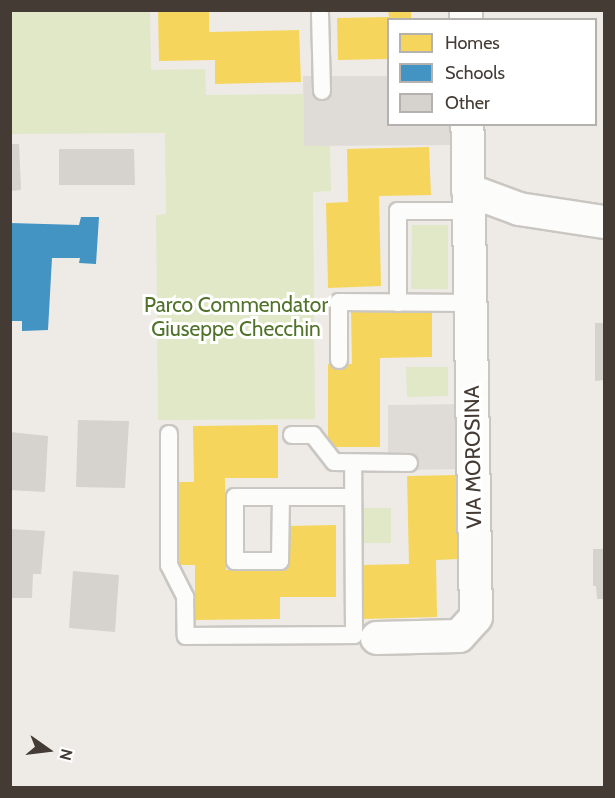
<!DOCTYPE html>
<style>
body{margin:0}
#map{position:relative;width:615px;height:798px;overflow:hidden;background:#eeebe7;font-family:Cabin,sans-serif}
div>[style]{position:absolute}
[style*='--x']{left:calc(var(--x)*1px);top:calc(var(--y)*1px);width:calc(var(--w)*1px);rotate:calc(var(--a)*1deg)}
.green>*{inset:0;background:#e0e8c8}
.parking>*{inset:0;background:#dfdcd8}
.homes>*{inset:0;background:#f6d55c}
.schools>*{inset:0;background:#4393c3}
.building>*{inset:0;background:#d6d2ce}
.roads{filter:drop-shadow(2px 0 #cac7c3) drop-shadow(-2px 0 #cac7c3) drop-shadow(0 2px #cac7c3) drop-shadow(0 -2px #cac7c3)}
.service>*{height:16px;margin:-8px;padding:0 8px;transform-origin:8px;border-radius:8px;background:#fcfcfb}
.minor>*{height:32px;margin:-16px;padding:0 16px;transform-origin:16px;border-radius:16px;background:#fcfcfb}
span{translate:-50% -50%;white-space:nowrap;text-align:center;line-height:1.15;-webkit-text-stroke:6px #fff;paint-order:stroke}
.park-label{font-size:21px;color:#50722a}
.street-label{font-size:21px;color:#433b34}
.frame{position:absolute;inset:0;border:12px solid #433b34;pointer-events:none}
.legend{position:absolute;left:387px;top:18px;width:210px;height:108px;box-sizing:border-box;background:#fff;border:2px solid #b4b1ae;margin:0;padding:8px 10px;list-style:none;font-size:18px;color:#433b34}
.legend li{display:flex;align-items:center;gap:12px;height:30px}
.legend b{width:30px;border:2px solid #b4b1ae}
.north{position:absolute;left:18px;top:720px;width:60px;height:60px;-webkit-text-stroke:4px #fff;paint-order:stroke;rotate:104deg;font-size:16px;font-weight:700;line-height:24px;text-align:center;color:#433b34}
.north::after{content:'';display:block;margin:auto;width:21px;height:27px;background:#433b34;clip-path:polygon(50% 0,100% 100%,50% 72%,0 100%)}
</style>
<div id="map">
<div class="green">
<i style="clip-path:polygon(10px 11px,150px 11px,151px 70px,205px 69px,206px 95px,303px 94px,304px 146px,330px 146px,331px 191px,313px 192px,315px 419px,158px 420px,156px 215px,166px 214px,165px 133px,11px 134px)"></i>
<i style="clip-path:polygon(412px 225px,448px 225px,448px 289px,411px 289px)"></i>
<i style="clip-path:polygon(406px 367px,448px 367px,448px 396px,407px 397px)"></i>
<i style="clip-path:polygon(361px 508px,391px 508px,391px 543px,361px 543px)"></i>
</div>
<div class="parking">
<i style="clip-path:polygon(303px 76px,388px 76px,388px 124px,456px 125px,456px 145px,304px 146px)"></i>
<i style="clip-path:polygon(467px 404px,468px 469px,388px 470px,388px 405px)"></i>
</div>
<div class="homes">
<i style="clip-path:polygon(158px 10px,209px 10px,209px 32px,299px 30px,301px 82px,215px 84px,215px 60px,159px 61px)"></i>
<i style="clip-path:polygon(388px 10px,411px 10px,411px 20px,388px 20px,388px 59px,338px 60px,337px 18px,389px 17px)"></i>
<i style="clip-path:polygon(429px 147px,431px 195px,379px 196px,381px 286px,328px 288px,326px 203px,348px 202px,347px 149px)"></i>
<i style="clip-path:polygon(351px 310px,432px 310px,432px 357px,380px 358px,380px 447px,328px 447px,328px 364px,352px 364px)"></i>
<i style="clip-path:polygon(278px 425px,278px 478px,225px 478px,226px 570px,287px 570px,287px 526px,336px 525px,336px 597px,280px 597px,280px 619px,195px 620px,195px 565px,176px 565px,175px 482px,194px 482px,193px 426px)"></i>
<i style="clip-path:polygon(458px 475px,460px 559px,436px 560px,437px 617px,364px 619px,363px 565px,409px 564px,407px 476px)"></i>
</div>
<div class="schools">
<i style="clip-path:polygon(81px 217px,99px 217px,96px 264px,79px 263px,80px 258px,52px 258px,48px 330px,22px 331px,22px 321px,10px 321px,10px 223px,79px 225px)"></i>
</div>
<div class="building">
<i style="clip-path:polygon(10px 144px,19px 144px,21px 190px,10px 191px)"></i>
<i style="clip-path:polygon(59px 149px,134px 149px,135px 185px,59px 185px)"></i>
<i style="clip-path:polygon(595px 323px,604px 323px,604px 380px,595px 381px)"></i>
<i style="clip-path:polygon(78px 420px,129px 421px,125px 488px,76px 487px)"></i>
<i style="clip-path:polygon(10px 432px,48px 436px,45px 492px,10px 490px)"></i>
<i style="clip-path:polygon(10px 529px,45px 531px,41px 574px,33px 574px,32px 598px,10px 598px)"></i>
<i style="clip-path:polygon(593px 549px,604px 549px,604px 599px,597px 599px,596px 586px,593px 586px)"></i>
<i style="clip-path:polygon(73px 571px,119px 575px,115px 632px,69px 628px)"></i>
</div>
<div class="roads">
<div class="service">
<i style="--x:320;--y:14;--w:77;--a:88.5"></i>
<i style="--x:398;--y:303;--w:92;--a:-90"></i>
<i style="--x:398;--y:211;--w:71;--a:0"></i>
<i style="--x:339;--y:360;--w:58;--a:-90"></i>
<i style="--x:339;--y:302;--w:131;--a:0.4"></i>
<i style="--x:169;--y:434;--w:131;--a:90"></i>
<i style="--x:169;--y:565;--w:36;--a:63"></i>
<i style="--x:185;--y:597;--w:39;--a:89"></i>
<i style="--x:186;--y:636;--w:168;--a:-0.3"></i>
<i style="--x:354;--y:635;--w:172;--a:-90.3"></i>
<i style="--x:292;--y:435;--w:21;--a:0"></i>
<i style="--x:313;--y:435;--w:34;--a:52"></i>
<i style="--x:334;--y:462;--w:75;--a:0.8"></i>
<i style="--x:281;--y:497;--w:64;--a:90.9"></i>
<i style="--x:280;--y:561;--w:45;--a:180"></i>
<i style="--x:235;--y:561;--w:64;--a:-90"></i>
<i style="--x:235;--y:497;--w:118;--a:0"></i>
</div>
<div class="minor">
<i style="--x:466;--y:10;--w:10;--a:90"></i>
<i style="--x:468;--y:190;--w:54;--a:20.4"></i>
<i style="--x:519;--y:209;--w:86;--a:8.7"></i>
<i style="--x:377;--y:638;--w:82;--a:-1.4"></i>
<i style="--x:459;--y:636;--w:25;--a:-48"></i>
<i style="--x:476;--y:617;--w:493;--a:-91"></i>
</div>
</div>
<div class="park-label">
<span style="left:236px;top:317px">Parco Commendator<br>Giuseppe Checchin</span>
</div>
<div class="street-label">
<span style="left:473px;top:457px;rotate:-91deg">VIA MOROSINA</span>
</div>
<div class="frame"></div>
<ul class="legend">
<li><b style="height:16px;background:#f6d55c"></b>Homes</li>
<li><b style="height:16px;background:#4393c3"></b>Schools</li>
<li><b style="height:16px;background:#d6d2ce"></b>Other</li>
</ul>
<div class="north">N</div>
</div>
